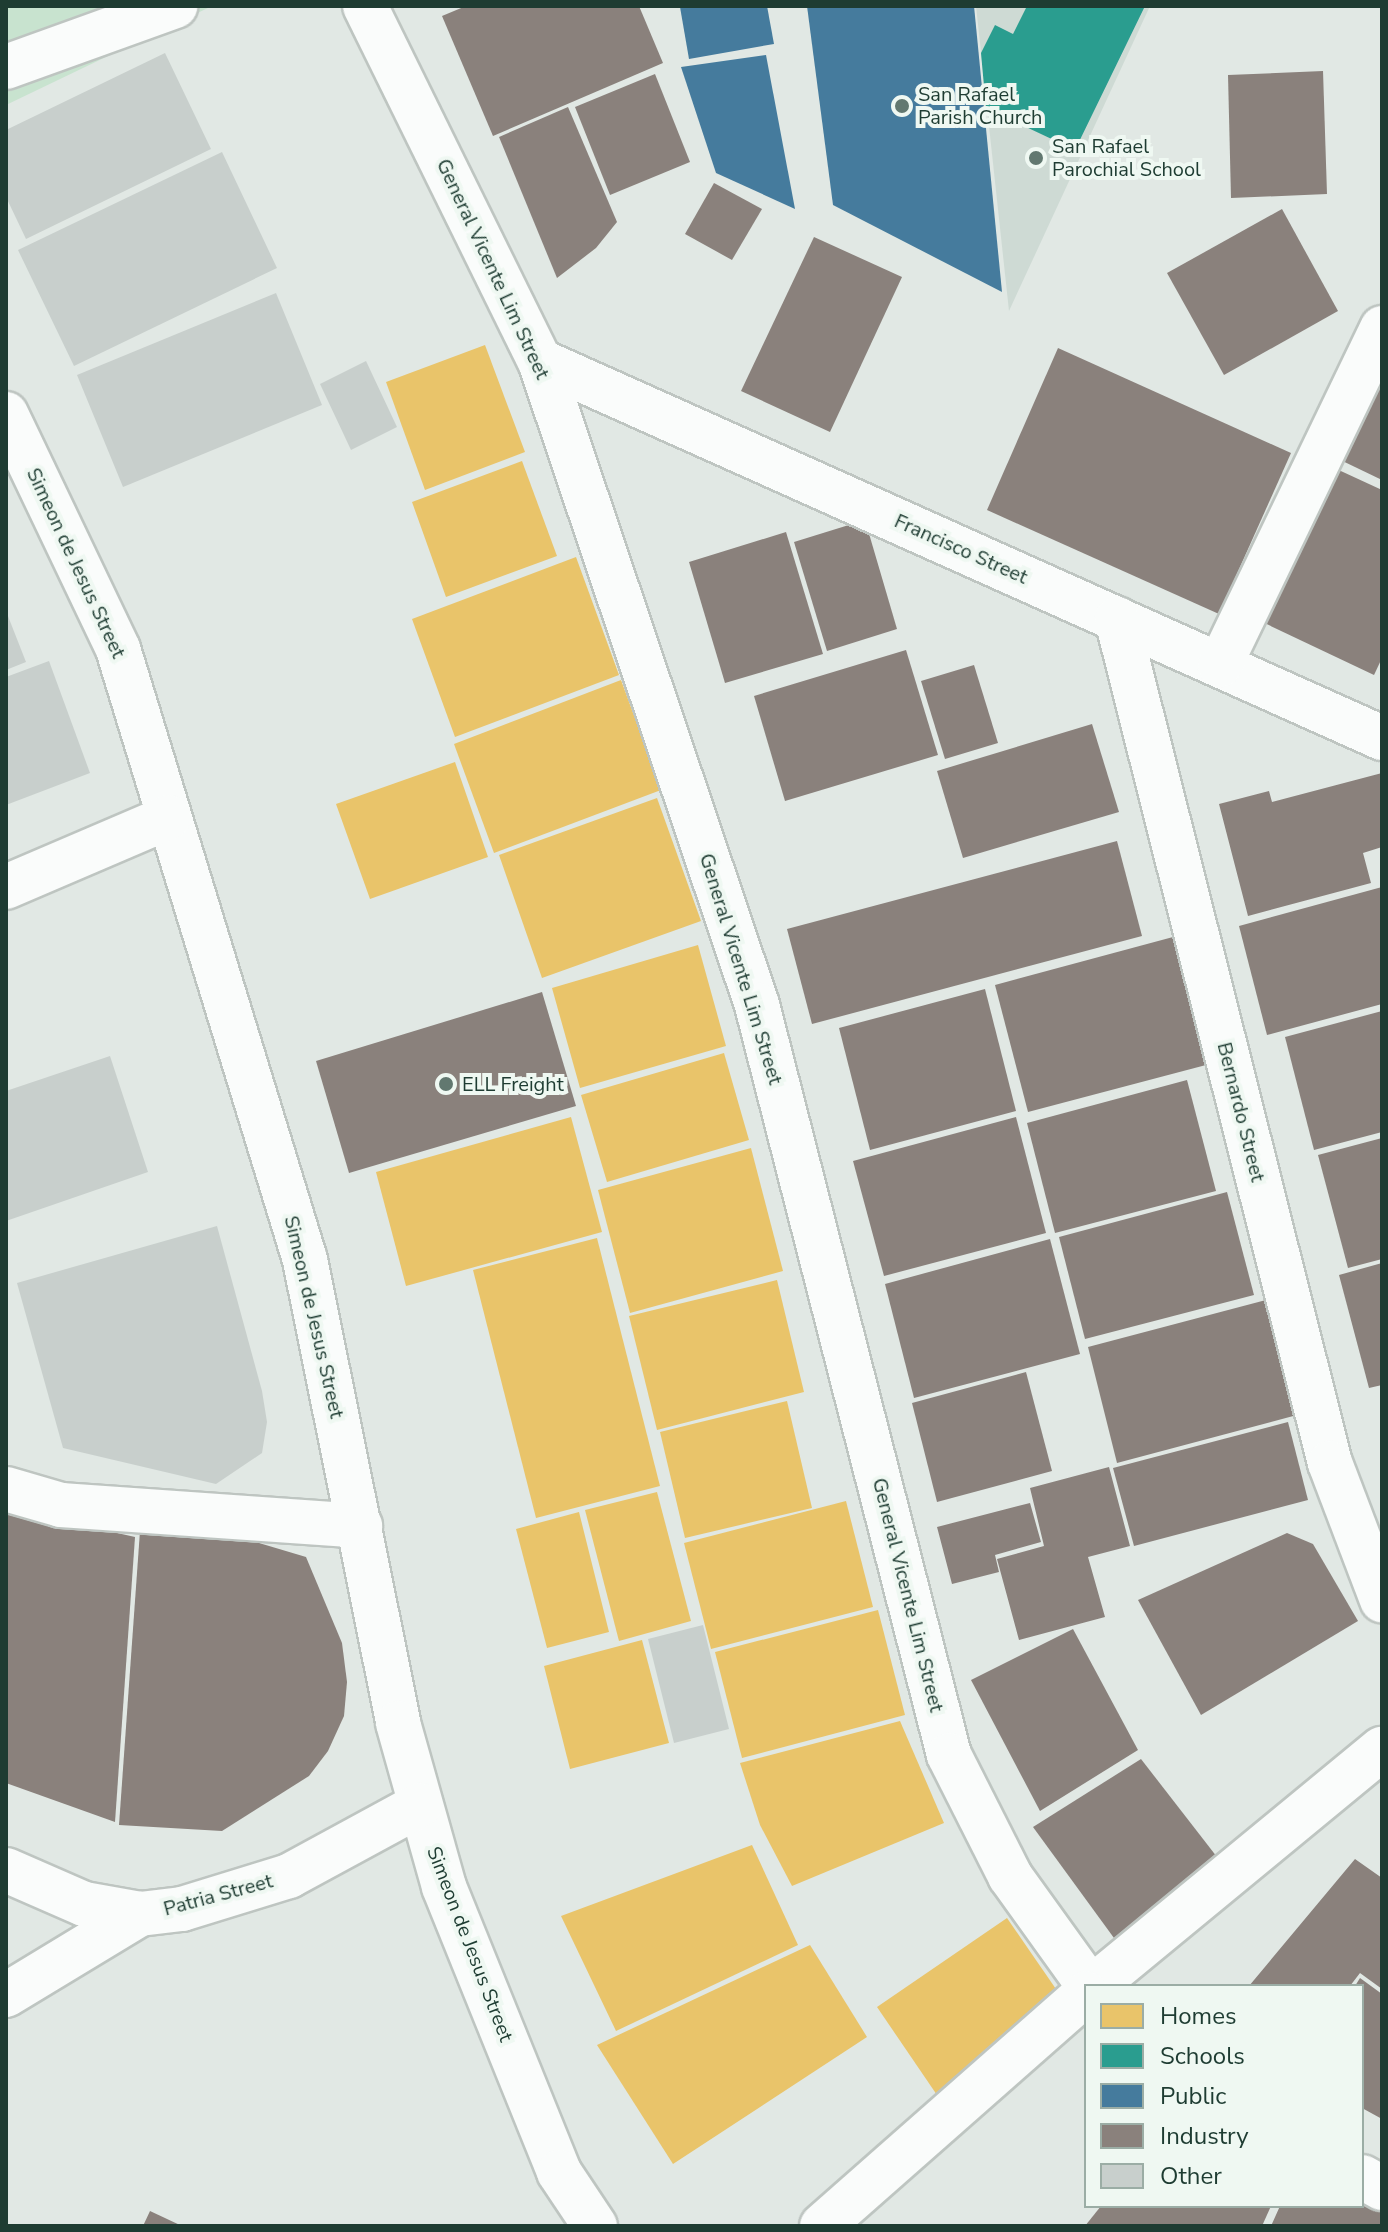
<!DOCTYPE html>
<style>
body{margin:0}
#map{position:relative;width:1388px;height:2232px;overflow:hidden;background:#e1e8e4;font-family:"Nunito Sans",sans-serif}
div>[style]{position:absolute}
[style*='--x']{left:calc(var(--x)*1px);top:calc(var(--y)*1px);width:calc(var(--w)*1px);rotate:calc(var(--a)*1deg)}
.built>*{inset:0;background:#cedad4}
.green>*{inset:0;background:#c8e3cf}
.homes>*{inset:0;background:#e9c46a}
.schools>*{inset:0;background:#2a9d8f}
.public>*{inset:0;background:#457b9d}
.industry>*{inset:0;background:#8a817c}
.building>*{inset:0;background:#c8cfcc}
.roads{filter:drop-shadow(2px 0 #bec5c1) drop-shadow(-2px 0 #bec5c1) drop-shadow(0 2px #bec5c1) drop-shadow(0 -2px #bec5c1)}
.minor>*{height:44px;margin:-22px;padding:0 22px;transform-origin:22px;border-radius:22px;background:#fafcfb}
.dots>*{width:22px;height:22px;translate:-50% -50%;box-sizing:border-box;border:4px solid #eff8f2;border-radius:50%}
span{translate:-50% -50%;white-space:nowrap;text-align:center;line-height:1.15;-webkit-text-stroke:8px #eff8f2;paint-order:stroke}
.poi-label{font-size:20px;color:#1e3c32}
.left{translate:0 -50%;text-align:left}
.street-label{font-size:20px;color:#1e3c32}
.frame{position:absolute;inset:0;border:8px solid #1e3c32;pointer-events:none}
.legend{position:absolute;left:1084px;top:1984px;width:280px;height:224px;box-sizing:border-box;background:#eff8f2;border:2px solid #9bada5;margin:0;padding:10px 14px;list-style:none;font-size:24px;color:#1e3c32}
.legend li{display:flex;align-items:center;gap:16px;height:40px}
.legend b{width:40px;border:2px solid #9bada5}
</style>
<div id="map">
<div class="built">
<i style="clip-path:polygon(976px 6px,1150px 6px,1009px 311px)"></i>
</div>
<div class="green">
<i style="clip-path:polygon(6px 6px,212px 6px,6px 105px)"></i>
</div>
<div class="homes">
<i style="clip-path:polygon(485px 345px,525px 452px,425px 490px,386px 382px)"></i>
<i style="clip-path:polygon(522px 461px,557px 556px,446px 597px,412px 502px)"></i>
<i style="clip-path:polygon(576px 557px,619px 675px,455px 737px,412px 619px)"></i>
<i style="clip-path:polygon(621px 680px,661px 790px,494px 853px,454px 744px)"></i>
<i style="clip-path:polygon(455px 762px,488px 857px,370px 899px,336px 804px)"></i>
<i style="clip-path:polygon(657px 798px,701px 921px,542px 978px,499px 855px)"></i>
<i style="clip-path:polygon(698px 945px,726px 1046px,580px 1088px,552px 988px)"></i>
<i style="clip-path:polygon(724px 1053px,749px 1140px,607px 1182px,581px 1095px)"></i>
<i style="clip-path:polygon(571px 1117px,602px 1232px,406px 1286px,376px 1172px)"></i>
<i style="clip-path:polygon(751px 1148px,783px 1271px,630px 1313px,598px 1190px)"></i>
<i style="clip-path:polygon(597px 1238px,660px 1486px,536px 1518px,473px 1270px)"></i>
<i style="clip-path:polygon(777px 1280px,804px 1392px,657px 1430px,629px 1316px)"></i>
<i style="clip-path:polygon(787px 1401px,812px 1508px,685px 1538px,660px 1432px)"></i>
<i style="clip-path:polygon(657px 1492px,691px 1621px,619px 1641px,585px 1510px)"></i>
<i style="clip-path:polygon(846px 1501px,873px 1607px,711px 1649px,684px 1543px)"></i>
<i style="clip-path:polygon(579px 1512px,609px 1632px,547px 1648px,516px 1529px)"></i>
<i style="clip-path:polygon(878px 1610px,905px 1715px,742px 1758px,715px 1652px)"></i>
<i style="clip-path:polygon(642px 1640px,669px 1743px,570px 1769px,544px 1666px)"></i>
<i style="clip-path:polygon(900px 1721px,944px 1823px,792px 1886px,760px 1825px,740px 1763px)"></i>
<i style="clip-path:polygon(752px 1845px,798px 1945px,616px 2031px,561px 1916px)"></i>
<i style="clip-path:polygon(1007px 1918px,1069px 2008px,939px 2098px,877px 2007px)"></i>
<i style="clip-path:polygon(810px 1945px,867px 2037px,673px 2164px,597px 2045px)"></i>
</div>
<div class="schools">
<i style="clip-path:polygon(1027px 6px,1145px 6px,1075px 150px,986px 108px,981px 53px,995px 25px,1013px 34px)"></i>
</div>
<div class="public">
<i style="clip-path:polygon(767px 6px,774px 44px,689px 59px,680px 7px)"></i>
<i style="clip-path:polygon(807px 6px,974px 6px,1002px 292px,833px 205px)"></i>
<i style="clip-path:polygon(766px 55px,795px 209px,716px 173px,681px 67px)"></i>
</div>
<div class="industry">
<i style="clip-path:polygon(466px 6px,639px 6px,663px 63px,493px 136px,442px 16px)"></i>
<i style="clip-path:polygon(1323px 71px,1327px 194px,1231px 198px,1228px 75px)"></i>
<i style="clip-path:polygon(655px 74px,690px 162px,610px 195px,575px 107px)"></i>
<i style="clip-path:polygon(568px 107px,617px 222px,596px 248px,557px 278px,499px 137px)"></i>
<i style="clip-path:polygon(714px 183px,762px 209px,732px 260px,685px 234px)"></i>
<i style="clip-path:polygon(1282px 209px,1338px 311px,1224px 375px,1167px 273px)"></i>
<i style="clip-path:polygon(814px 237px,902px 277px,830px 432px,741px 391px)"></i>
<i style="clip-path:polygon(1382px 347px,1382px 480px,1330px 455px)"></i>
<i style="clip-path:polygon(1058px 348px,1291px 453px,1219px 614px,987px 510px)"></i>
<i style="clip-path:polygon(1330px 466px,1382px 490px,1382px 658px,1374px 675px,1256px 619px)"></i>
<i style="clip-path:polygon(865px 520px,897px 629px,827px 651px,794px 542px)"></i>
<i style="clip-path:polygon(786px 532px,823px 654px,725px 683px,689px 562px)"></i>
<i style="clip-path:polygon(906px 650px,938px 755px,785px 801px,754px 696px)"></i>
<i style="clip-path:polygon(974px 665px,998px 743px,945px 759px,921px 681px)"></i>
<i style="clip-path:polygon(1092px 724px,1119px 812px,963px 858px,937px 771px)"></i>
<i style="clip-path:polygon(1382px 773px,1382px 847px,1363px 853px,1371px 883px,1248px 916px,1219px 804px,1269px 791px,1272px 802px)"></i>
<i style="clip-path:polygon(1117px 841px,1142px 936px,812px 1024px,787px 929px)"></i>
<i style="clip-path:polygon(1382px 887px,1382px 1004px,1267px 1035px,1239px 926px)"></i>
<i style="clip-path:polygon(1173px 937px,1206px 1065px,1028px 1112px,995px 985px)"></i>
<i style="clip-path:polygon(985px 989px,1016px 1111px,870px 1150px,839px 1028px)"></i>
<i style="clip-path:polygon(542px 992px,576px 1106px,349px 1173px,316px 1061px)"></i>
<i style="clip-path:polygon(1382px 1011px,1382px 1132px,1314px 1150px,1285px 1037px)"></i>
<i style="clip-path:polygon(1187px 1080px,1216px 1191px,1055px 1233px,1027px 1123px)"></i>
<i style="clip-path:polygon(1016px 1117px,1046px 1233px,884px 1276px,853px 1161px)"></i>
<i style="clip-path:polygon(1382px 1138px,1382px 1259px,1348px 1268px,1318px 1155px)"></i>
<i style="clip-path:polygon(1227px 1192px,1254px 1295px,1085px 1339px,1059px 1237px)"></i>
<i style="clip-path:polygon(1050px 1239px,1080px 1354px,914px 1398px,885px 1284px)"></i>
<i style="clip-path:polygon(1382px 1263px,1382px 1385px,1369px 1388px,1339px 1275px)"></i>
<i style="clip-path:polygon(1266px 1300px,1297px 1415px,1117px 1463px,1088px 1347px)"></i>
<i style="clip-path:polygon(1026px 1372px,1052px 1471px,937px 1502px,912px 1403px)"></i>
<i style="clip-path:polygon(1288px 1422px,1308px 1500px,1134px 1546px,1113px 1468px)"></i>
<i style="clip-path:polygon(1109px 1467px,1130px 1546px,1088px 1557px,1105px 1617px,1019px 1640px,997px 1559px,1044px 1546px,1030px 1488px)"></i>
<i style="clip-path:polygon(1030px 1503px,1041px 1542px,995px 1555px,999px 1572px,952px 1584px,937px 1527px)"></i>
<i style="clip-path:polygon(6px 1508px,135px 1537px,115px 1822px,6px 1783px)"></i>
<i style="clip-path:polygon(140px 1531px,242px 1538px,306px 1557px,342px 1643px,347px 1682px,344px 1716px,328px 1751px,309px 1776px,222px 1831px,119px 1825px)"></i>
<i style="clip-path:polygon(1287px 1533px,1313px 1544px,1358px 1621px,1201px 1715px,1138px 1600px)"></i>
<i style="clip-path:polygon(1073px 1629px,1138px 1750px,1040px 1811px,971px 1680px)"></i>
<i style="clip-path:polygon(1141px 1759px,1224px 1866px,1122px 1949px,1033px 1827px)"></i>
<i style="clip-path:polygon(1355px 1859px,1382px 1878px,1382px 1989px,1360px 1973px,1350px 1986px,1249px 1986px)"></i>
<i style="clip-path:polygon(1360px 1978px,1382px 1994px,1382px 2119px,1362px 2108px,1362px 1986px,1355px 1986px)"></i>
<i style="clip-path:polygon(1362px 2195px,1382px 2205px,1382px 2226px,1271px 2226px,1280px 2206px,1362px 2206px)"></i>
<i style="clip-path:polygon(1101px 2206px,1271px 2206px,1262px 2226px,1085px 2226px)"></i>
<i style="clip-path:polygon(150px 2211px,182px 2226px,143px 2226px)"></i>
</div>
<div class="building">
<i style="clip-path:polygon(165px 53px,211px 149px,26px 239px,6px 197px,6px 130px)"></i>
<i style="clip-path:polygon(222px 152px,277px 268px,74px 366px,18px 250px)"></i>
<i style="clip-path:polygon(276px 293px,322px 405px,123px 487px,77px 375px)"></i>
<i style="clip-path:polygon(366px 361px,397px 427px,351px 450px,320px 384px)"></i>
<i style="clip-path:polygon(6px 611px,26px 662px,6px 670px)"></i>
<i style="clip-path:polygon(49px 661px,90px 773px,6px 805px,6px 677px)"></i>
<i style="clip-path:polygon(110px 1056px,148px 1172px,6px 1221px,6px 1091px)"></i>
<i style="clip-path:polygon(217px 1226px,262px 1391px,267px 1422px,262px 1453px,216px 1484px,63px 1448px,17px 1283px)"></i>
<i style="clip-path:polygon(703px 1625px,729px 1729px,674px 1743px,648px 1639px)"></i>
</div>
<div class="roads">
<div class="minor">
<i style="--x:365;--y:6;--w:396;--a:63.8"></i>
<i style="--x:540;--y:361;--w:680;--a:71.38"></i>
<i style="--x:757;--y:1005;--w:774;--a:75.64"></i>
<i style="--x:949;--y:1755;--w:136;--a:63.2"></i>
<i style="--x:1010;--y:1876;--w:135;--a:54.3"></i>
<i style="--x:6;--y:67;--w:180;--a:-19.8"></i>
<i style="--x:540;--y:361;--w:923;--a:24.12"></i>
<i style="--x:6;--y:414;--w:260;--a:64.5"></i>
<i style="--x:118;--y:649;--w:639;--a:72.98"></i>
<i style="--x:305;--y:1260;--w:472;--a:78.6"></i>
<i style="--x:398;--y:1723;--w:170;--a:74.3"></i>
<i style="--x:444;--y:1887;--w:307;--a:68"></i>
<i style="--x:559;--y:2172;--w:65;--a:56.3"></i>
<i style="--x:1117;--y:619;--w:870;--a:75.84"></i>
<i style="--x:1330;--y:1463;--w:147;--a:69.2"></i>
<i style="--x:1220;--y:665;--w:374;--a:-64.3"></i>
<i style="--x:6;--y:887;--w:177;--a:-23.2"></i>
<i style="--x:6;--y:1489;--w:57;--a:16.2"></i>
<i style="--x:61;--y:1505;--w:300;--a:4"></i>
<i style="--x:6;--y:1870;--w:85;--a:23.6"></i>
<i style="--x:84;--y:1904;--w:57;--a:10.1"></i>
<i style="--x:140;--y:1914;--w:42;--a:-6.8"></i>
<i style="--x:182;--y:1909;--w:112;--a:-17.1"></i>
<i style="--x:289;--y:1876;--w:149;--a:-28.5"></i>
<i style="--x:1094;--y:1986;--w:373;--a:-39.5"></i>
<i style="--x:6;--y:1995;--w:157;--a:-31.2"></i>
<i style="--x:1362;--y:2177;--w:23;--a:29"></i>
<i style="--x:822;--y:2226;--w:352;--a:-41.4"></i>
</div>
</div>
<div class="dots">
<i style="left:902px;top:106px;background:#627870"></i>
<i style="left:1036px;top:158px;background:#627870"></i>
<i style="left:446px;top:1084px;background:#627870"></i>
</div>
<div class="poi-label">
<span class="left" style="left:918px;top:106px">San Rafael<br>Parish Church</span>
<span class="left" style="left:1052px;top:158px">San Rafael<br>Parochial School</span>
<span class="left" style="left:462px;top:1084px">ELL Freight</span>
</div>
<div class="street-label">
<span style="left:493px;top:269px;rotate:65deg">General Vicente Lim Street</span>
<span style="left:961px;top:549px;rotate:24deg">Francisco Street</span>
<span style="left:76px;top:563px;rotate:65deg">Simeon de Jesus Street</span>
<span style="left:741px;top:969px;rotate:73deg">General Vicente Lim Street</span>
<span style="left:1241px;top:1112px;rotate:76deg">Bernardo Street</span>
<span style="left:314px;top:1317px;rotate:77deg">Simeon de Jesus Street</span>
<span style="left:908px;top:1595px;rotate:76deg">General Vicente Lim Street</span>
<span style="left:218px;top:1895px;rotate:-15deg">Patria Street</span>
<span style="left:470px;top:1944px;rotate:69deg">Simeon de Jesus Street</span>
</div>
<div class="frame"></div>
<ul class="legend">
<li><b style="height:22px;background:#e9c46a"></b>Homes</li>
<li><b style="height:22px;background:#2a9d8f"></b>Schools</li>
<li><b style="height:22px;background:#457b9d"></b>Public</li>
<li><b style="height:22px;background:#8a817c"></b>Industry</li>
<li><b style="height:22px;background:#c8cfcc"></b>Other</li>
</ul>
</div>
